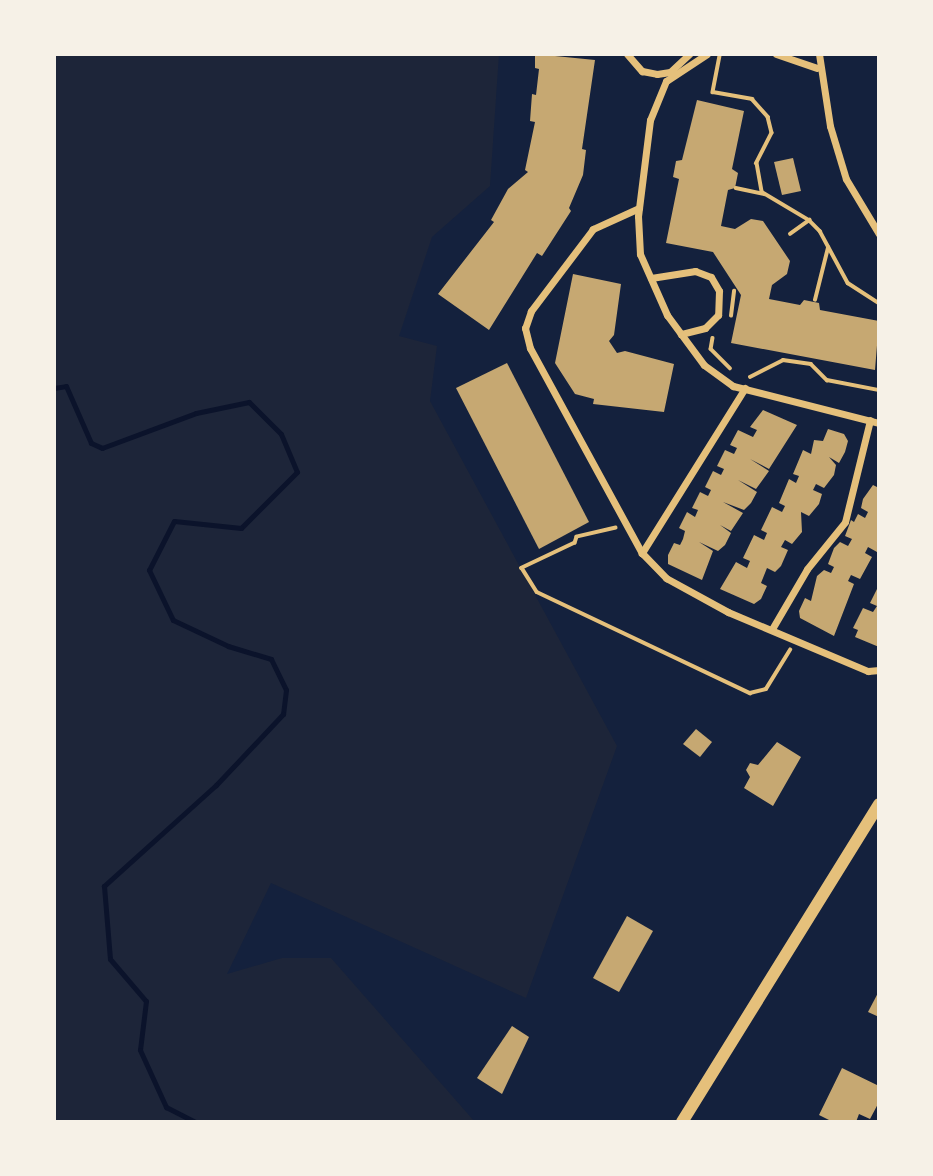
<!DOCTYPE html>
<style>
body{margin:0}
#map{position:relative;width:933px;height:1176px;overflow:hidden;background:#14213d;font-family:"Public Sans",sans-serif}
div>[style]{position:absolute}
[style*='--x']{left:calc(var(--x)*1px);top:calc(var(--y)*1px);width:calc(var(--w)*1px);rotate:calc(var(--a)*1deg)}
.green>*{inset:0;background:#1d2539}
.stream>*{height:5px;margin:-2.5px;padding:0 2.5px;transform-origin:2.5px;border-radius:2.5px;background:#0b132b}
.building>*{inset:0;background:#c6a872}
.path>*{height:3.5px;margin:-1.75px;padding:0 1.75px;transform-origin:1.75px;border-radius:1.75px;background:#e5c07b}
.minor>*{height:7px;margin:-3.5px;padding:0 3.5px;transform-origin:3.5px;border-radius:3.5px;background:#e5c07b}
.tertiary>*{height:12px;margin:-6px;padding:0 6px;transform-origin:6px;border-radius:6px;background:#e5c07b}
span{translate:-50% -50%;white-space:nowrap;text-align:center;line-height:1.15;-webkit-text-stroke:6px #f6f1e7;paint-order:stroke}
.frame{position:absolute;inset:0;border:56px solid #f6f1e7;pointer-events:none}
</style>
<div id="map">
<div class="green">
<i style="clip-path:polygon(54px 54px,499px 54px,490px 186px,432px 237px,399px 336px,437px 346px,430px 401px,617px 746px,526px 998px,271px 883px,227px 974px,282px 958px,331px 958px,475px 1122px,54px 1122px)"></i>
</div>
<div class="stream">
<i style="--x:54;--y:388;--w:12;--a:-9"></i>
<i style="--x:66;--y:386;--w:62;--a:66.3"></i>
<i style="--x:91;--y:443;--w:12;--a:24"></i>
<i style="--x:102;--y:448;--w:100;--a:-20.4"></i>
<i style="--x:196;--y:413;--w:54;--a:-11.7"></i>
<i style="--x:249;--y:402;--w:45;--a:45"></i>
<i style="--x:281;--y:434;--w:41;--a:67.2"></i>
<i style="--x:297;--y:472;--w:79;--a:135"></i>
<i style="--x:241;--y:528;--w:67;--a:-174"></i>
<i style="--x:174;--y:521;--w:55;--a:117"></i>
<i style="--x:149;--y:570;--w:55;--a:64.4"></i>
<i style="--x:173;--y:620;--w:61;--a:25.3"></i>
<i style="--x:228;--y:646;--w:45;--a:16.8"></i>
<i style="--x:271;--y:659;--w:34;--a:64"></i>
<i style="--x:286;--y:690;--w:24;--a:97"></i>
<i style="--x:283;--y:714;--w:98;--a:133.3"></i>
<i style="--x:216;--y:785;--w:151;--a:138"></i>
<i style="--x:104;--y:886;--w:73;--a:85.3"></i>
<i style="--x:110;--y:959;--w:55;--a:49.4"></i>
<i style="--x:146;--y:1001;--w:49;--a:97"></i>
<i style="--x:140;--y:1050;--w:63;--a:65.5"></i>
<i style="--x:166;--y:1107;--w:34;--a:27"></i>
</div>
<div class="building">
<i style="clip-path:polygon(535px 54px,595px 60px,582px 149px,586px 150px,583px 175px,569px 208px,571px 211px,542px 256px,537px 253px,489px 330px,438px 294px,494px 222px,491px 220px,508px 189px,528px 172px,525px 170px,535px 122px,530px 121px,532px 94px,536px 95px,539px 69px,535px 68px)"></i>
<i style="clip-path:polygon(697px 100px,744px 111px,732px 169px,738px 173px,735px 188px,728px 190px,721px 226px,735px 229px,751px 219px,763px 221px,790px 261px,787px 274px,772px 285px,769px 299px,800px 305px,804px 300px,819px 303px,820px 310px,879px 321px,875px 370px,731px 343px,741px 295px,713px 252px,666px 243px,679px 179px,673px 177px,676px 161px,682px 160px)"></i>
<i style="clip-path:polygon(793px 158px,801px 191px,782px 195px,774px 162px)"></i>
<i style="clip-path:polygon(573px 274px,621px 284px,614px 335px,609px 341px,617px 353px,625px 351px,674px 364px,664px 412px,593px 404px,594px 399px,575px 394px,555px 363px)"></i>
<i style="clip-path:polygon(507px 363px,589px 522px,539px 549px,456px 388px)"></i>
<i style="clip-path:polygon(763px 410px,797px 425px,769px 469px,750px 459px,769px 471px,756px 489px,738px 480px,757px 492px,751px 503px,744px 510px,723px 502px,743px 513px,731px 531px,720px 525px,731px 533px,725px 545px,718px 551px,699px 542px,713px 551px,702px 580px,668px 564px,668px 555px,674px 543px,680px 545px,683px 539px,685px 531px,679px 528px,687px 512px,695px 517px,698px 510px,692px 508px,700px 492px,708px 496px,711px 490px,705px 487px,713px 471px,721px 475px,724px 469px,717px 466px,725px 450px,734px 454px,737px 448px,730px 445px,738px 430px,753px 437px,757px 430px,750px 427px)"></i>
<i style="clip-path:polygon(828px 429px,844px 434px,848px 441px,845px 452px,839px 463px,829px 457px,836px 465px,834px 475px,824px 488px,816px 484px,813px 490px,822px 494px,819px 504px,809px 516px,801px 512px,802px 532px,792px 544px,785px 540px,781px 547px,788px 550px,781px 566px,775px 572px,767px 568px,761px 583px,767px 586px,761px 599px,754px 604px,720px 589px,736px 562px,747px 568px,750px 561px,743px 558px,754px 535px,764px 540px,767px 533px,761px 530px,772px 507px,782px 512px,785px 506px,779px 503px,789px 479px,796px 483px,799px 476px,793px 474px,803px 450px,811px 454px,814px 440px,823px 441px)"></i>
<i style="clip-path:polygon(873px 485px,879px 488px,879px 548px,877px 552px,868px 547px,865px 553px,872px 557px,860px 579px,851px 575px,848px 581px,854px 584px,834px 636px,800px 618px,799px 611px,805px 598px,811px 601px,817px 576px,824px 570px,831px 573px,834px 567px,828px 564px,834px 548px,840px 542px,848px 546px,852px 539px,845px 536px,851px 520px,854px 522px,858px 514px,865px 518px,868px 512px,861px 508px,863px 499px)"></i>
<i style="clip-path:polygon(879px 585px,879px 647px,855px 637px,858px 630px,853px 628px,863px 608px,873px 612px,877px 606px,870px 603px)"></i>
<i style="clip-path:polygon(696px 729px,712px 742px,700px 757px,683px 744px)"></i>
<i style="clip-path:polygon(777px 742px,801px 757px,773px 806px,744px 788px,750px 777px,746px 770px,750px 763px,758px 765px)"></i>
<i style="clip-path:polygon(627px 916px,653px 931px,619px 992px,593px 978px)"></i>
<i style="clip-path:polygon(879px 991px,879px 1017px,868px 1012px)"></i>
<i style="clip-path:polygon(512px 1026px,529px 1037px,502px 1094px,477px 1078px)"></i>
<i style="clip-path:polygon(842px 1068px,879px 1086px,879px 1102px,870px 1119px,859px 1114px,856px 1122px,833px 1122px,819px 1115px)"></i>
</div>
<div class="path">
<i style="--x:720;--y:56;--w:37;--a:101"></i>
<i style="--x:713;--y:92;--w:40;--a:10"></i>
<i style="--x:752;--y:99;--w:24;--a:48"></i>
<i style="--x:768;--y:117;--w:16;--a:76"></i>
<i style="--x:772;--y:133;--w:34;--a:117"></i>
<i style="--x:757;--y:163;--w:29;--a:80"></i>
<i style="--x:762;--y:192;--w:55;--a:30.8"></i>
<i style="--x:809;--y:220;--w:16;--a:45"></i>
<i style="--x:820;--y:231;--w:59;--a:61.7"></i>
<i style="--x:848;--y:283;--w:37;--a:33"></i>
<i style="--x:736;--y:188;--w:29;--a:12"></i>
<i style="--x:790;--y:234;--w:24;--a:-36"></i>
<i style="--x:815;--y:300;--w:54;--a:-76"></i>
<i style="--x:731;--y:316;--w:25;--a:-83"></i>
<i style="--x:713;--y:338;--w:11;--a:100"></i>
<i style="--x:711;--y:349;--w:27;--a:45"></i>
<i style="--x:750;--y:377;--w:37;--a:-27"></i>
<i style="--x:783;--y:360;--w:28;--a:8"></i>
<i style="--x:811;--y:364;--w:23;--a:45"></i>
<i style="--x:827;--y:380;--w:53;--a:10.9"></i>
<i style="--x:616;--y:528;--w:40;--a:167"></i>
<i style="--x:577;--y:537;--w:6;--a:108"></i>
<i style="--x:575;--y:543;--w:59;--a:154.7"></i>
<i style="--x:522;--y:568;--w:28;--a:58"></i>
<i style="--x:537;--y:592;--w:236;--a:25.4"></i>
<i style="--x:750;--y:693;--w:16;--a:-14"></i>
<i style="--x:766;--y:689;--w:46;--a:-58.4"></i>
</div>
<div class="minor">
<i style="--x:627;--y:54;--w:23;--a:49"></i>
<i style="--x:642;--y:71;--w:15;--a:11"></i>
<i style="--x:657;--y:74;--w:13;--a:-9"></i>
<i style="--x:670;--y:72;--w:26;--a:-43"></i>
<i style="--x:707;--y:54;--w:49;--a:146.6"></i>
<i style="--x:666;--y:81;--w:42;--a:112.3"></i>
<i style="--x:650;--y:120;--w:97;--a:97.1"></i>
<i style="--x:638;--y:216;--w:38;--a:87"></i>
<i style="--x:640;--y:254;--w:67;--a:66.1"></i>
<i style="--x:667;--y:315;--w:62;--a:53.5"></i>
<i style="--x:704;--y:365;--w:36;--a:36"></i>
<i style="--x:733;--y:386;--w:151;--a:14.2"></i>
<i style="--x:776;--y:54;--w:43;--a:18.9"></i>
<i style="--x:819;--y:54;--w:73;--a:81.3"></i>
<i style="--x:830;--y:126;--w:55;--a:73.2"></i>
<i style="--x:846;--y:179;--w:64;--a:59"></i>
<i style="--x:639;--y:208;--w:51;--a:155.5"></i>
<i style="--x:593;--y:229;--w:103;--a:127.1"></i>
<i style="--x:531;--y:311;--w:18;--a:109"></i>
<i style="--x:525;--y:328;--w:21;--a:76"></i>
<i style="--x:530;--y:348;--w:234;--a:61.4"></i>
<i style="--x:651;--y:278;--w:45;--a:-9"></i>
<i style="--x:695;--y:271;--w:17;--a:21"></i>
<i style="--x:711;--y:277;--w:16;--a:60"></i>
<i style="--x:719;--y:291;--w:24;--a:92"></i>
<i style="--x:718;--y:315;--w:18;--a:135"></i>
<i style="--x:705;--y:328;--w:25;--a:166"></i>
<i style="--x:745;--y:388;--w:195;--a:122"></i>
<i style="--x:642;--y:553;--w:35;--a:46"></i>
<i style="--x:666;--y:578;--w:71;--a:28.7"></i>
<i style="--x:728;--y:612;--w:152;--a:22.9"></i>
<i style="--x:868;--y:671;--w:11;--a:-5"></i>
<i style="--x:772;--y:629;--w:69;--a:-59.7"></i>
<i style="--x:807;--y:569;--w:60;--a:-51"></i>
<i style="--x:845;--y:522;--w:105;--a:-76.2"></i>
</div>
<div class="tertiary">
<i style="--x:682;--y:1122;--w:374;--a:-58.2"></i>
</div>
<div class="frame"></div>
</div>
